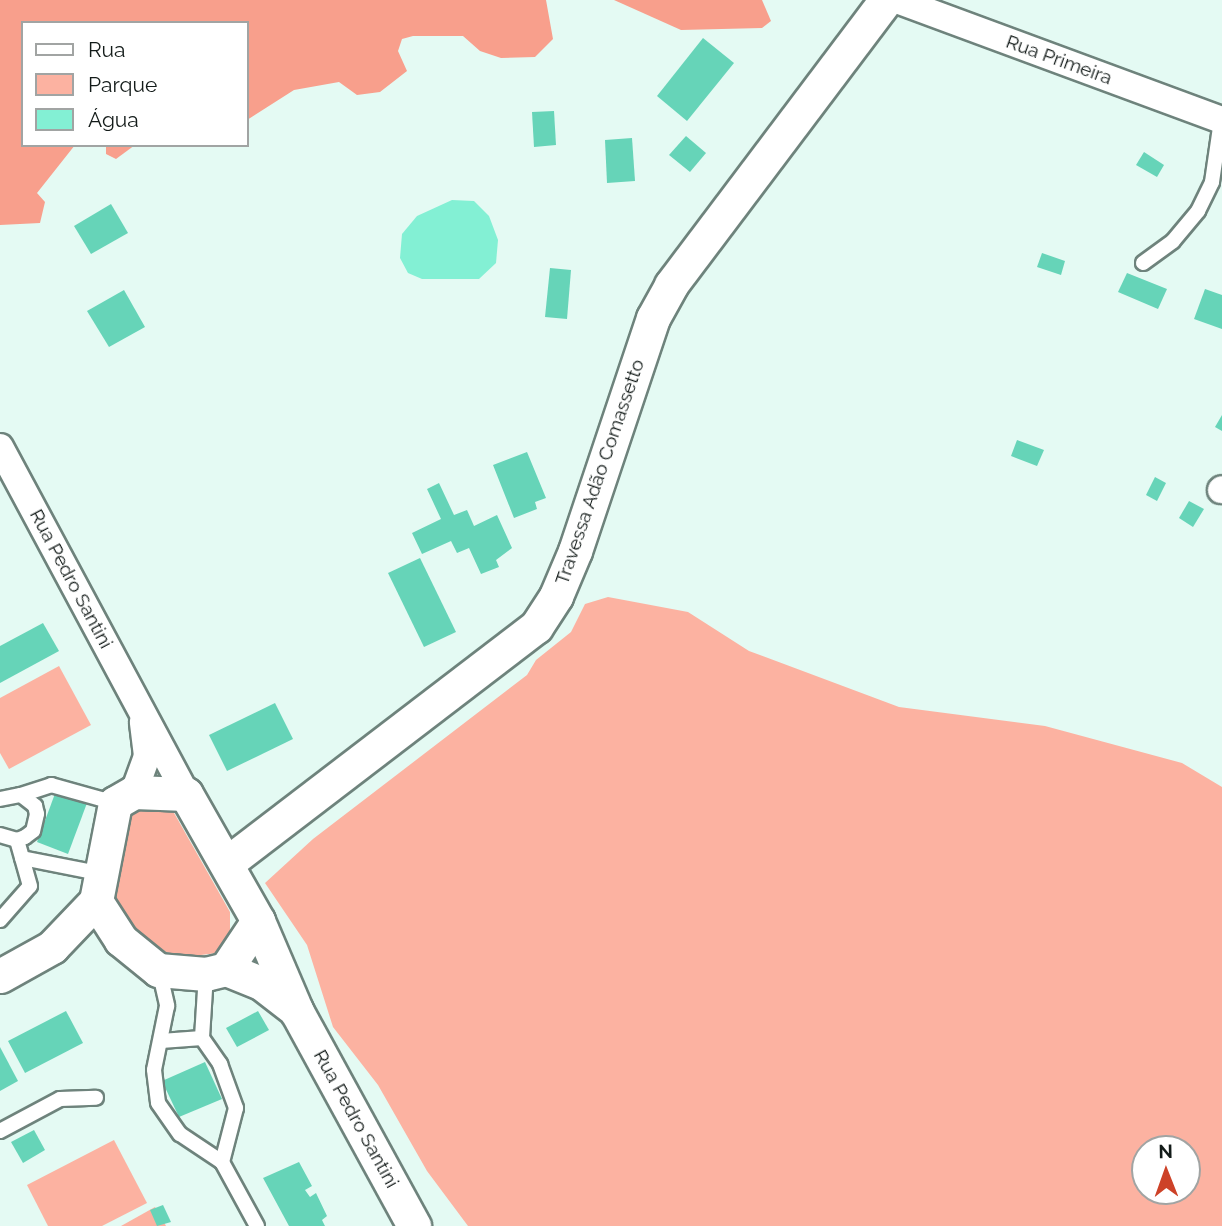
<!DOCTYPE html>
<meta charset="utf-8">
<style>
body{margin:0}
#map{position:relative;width:1222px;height:1226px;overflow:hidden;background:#e4faf3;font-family:Raleway,sans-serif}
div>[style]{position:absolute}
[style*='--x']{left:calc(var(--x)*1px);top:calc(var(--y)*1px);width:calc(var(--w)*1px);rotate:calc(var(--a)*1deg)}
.green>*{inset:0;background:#fcb2a1}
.forest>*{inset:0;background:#f89f8c}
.water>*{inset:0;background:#83f0d4}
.building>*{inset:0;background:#66d4b8}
.roads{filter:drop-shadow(2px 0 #6e837c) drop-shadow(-2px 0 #6e837c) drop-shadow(0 2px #6e837c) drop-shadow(0 -2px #6e837c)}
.service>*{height:14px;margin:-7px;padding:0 7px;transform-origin:7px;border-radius:7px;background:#fff}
.minor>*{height:26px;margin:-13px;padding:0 13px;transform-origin:13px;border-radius:13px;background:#fff}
.tertiary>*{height:33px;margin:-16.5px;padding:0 16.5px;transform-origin:16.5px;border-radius:16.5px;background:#fff}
span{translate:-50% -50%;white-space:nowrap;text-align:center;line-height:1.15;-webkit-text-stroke:7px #fff;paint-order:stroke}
.street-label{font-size:19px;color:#131b19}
.legend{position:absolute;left:21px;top:21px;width:228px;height:126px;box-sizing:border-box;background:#fff;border:2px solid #a1a4a3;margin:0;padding:9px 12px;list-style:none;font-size:21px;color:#131b19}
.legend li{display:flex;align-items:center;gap:14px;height:35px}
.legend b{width:35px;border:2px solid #a1a4a3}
.north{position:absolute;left:1131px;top:1135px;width:70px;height:70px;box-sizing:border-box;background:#fff;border:2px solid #a1a4a3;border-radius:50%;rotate:359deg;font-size:19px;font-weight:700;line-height:28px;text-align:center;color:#131b19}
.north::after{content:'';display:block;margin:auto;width:24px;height:32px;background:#cd4228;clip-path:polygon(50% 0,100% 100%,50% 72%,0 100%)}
</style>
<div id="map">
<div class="green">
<i style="clip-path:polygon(evenodd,608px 597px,688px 612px,749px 651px,899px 707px,1045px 726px,1182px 763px,1222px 787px,1222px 1226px,468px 1226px,427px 1171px,378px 1085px,333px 1027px,307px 945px,265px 883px,313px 839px,527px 675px,536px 660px,571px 632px,585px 604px,608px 597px,1187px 1149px,1187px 1191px,1145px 1191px,1145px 1149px,1187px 1149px)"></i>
<i style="clip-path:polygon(59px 666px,91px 725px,9px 769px,0 753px,0 698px)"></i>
<i style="clip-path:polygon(169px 804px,230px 912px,230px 934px,217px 953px,185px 957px,166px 952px,134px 930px,110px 900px,120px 825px,134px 807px)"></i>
<i style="clip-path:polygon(114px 1140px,147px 1203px,102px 1226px,48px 1226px,27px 1185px)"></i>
<i style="clip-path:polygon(155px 1207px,166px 1226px,121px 1226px)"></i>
</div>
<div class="forest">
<i style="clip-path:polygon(0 0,546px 0,553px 39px,535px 57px,501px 58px,480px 51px,463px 36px,413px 36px,402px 39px,398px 51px,407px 71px,380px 92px,357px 95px,339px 82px,294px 90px,247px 120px,247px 23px,23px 23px,23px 145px,75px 145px,37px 193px,45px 202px,40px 223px,0 225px)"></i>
<i style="clip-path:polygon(614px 0,762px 0,771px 21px,762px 28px,681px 30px)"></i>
<i style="clip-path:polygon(106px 145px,135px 145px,116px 159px,106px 154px)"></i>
</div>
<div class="water">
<i style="clip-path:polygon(452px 200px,474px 201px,489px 216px,498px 240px,496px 263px,479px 279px,422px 279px,408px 273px,400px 258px,402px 234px,417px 216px)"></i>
</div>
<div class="building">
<i style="clip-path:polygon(703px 38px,734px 63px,687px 121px,657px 96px)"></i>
<i style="clip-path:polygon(554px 111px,556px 145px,534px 147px,532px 112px)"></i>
<i style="clip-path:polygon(686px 136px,706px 153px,690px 172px,669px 155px)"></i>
<i style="clip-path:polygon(632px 138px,635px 181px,607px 183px,605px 140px)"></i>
<i style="clip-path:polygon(1144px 152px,1164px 165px,1157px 177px,1136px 165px)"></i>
<i style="clip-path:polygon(111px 204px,128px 233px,91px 254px,74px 226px)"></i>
<i style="clip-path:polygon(1042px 253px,1065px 261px,1061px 275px,1037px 267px)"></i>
<i style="clip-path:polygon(550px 268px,571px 270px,567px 319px,545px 317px)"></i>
<i style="clip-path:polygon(1127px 273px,1167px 289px,1158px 309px,1118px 292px)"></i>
<i style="clip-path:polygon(1205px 289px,1222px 295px,1222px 329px,1194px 319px)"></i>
<i style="clip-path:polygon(124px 290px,145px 327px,109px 347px,87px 311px)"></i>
<i style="clip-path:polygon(1222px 415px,1222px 431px,1215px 427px)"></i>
<i style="clip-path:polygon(1017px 440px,1044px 450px,1037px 466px,1011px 456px)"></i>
<i style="clip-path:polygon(527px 452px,546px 498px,535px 502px,537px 509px,514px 518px,493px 465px)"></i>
<i style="clip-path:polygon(1155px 477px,1166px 483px,1157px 501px,1146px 495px)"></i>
<i style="clip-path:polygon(439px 483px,454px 515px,467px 510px,474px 526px,497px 515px,512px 548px,496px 560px,499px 567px,481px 574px,469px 548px,457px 553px,451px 541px,422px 554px,412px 533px,441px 519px,427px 489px)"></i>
<i style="clip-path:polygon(1189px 501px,1204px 509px,1193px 527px,1179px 518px)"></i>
<i style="clip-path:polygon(420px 558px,456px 632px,424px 647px,388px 573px)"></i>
<i style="clip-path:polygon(43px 623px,59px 651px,0 683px,0 646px)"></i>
<i style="clip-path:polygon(275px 703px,293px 739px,227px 771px,209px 735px)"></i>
<i style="clip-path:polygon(56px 791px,87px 803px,68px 854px,37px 842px)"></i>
<i style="clip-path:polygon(66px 1011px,83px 1043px,25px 1073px,8px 1041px)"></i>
<i style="clip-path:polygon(258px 1011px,269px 1030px,237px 1047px,226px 1028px)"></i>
<i style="clip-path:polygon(0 1047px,18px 1081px,0 1091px)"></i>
<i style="clip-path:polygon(205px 1062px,222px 1099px,179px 1117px,162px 1081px)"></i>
<i style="clip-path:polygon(34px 1130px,45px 1150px,23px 1163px,11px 1142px)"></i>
<i style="clip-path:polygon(299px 1162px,312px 1186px,305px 1190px,310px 1197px,316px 1193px,327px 1216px,322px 1220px,325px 1226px,289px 1226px,263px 1178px)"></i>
<i style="clip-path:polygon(163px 1205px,171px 1222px,157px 1226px,150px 1210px)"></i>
</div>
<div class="roads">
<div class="service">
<i style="--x:1143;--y:263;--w:37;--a:-36"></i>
<i style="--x:1173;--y:241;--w:39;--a:-50"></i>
<i style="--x:1198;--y:211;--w:32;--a:-64"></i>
<i style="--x:1212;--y:182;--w:63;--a:-81.7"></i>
<i style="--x:21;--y:795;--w:32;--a:-18"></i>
<i style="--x:51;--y:785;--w:66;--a:15.7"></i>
<i style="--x:0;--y:799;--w:21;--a:-11"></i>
<i style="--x:21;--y:795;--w:18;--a:38"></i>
<i style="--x:35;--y:806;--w:8;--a:76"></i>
<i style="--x:37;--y:814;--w:17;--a:103"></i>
<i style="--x:33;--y:831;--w:10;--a:143"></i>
<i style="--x:25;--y:837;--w:9;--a:159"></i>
<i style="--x:17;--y:840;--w:18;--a:-164"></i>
<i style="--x:22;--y:858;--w:77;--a:11.2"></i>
<i style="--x:0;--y:920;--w:45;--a:-48.6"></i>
<i style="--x:30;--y:886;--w:48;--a:-105.8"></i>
<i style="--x:159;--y:970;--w:37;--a:77"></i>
<i style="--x:167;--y:1006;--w:65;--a:101.5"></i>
<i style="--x:154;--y:1070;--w:33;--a:83"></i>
<i style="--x:158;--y:1103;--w:38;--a:55"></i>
<i style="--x:180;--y:1134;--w:50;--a:33.7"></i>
<i style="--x:222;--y:1162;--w:73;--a:61.3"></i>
<i style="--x:206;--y:974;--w:64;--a:93.6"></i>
<i style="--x:202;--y:1038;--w:32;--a:55"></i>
<i style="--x:220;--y:1064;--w:47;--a:70"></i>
<i style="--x:236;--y:1108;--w:56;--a:104.5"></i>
<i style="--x:161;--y:1041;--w:41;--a:-4.2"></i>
<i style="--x:0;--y:1131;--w:68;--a:-28.1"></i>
<i style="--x:60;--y:1099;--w:36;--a:-2"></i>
</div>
<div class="minor">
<i style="--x:897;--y:0;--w:346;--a:20.3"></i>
<i style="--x:0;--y:447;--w:394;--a:61.8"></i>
<i style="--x:1221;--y:490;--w:1;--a:-45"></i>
<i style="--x:134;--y:792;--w:38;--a:-70"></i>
<i style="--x:147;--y:756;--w:34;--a:-97"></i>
</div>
<div class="tertiary">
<i style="--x:227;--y:863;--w:389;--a:-37.4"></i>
<i style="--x:536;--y:627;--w:37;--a:-57"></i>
<i style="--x:556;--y:596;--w:49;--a:-67.1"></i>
<i style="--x:575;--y:551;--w:246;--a:-71.5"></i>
<i style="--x:653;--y:318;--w:38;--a:-61"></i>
<i style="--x:671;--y:285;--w:357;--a:-53"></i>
<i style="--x:258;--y:921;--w:58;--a:123.7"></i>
<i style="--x:226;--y:969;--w:21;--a:166"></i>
<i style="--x:206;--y:974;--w:48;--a:-175.2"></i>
<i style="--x:158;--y:970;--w:48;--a:-141"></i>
<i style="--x:121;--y:940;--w:46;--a:-122.7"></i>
<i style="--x:96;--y:901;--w:100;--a:-79"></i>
<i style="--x:115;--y:803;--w:22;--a:-30"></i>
<i style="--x:134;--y:792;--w:52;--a:2.2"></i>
<i style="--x:186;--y:794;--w:146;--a:60.4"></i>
<i style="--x:258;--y:921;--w:99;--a:66.8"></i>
<i style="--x:297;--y:1012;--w:244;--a:61.3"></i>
<i style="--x:226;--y:969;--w:38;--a:22"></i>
<i style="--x:261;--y:983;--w:44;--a:37.6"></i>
<i style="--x:0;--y:976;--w:60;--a:-29.1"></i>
<i style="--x:52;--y:947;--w:64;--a:-46.3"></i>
</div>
</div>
<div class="street-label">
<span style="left:1059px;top:60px;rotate:20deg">Rua Primeira</span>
<span style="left:600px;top:472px;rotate:-71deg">Travessa Adão Comassetto</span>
<span style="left:71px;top:579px;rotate:62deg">Rua Pedro Santini</span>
<span style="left:356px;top:1119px;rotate:61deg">Rua Pedro Santini</span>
</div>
<ul class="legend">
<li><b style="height:9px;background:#fff"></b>Rua</li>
<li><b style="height:19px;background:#fcb2a1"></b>Parque</li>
<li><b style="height:19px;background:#83f0d4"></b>Água</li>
</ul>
<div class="north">N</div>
</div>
